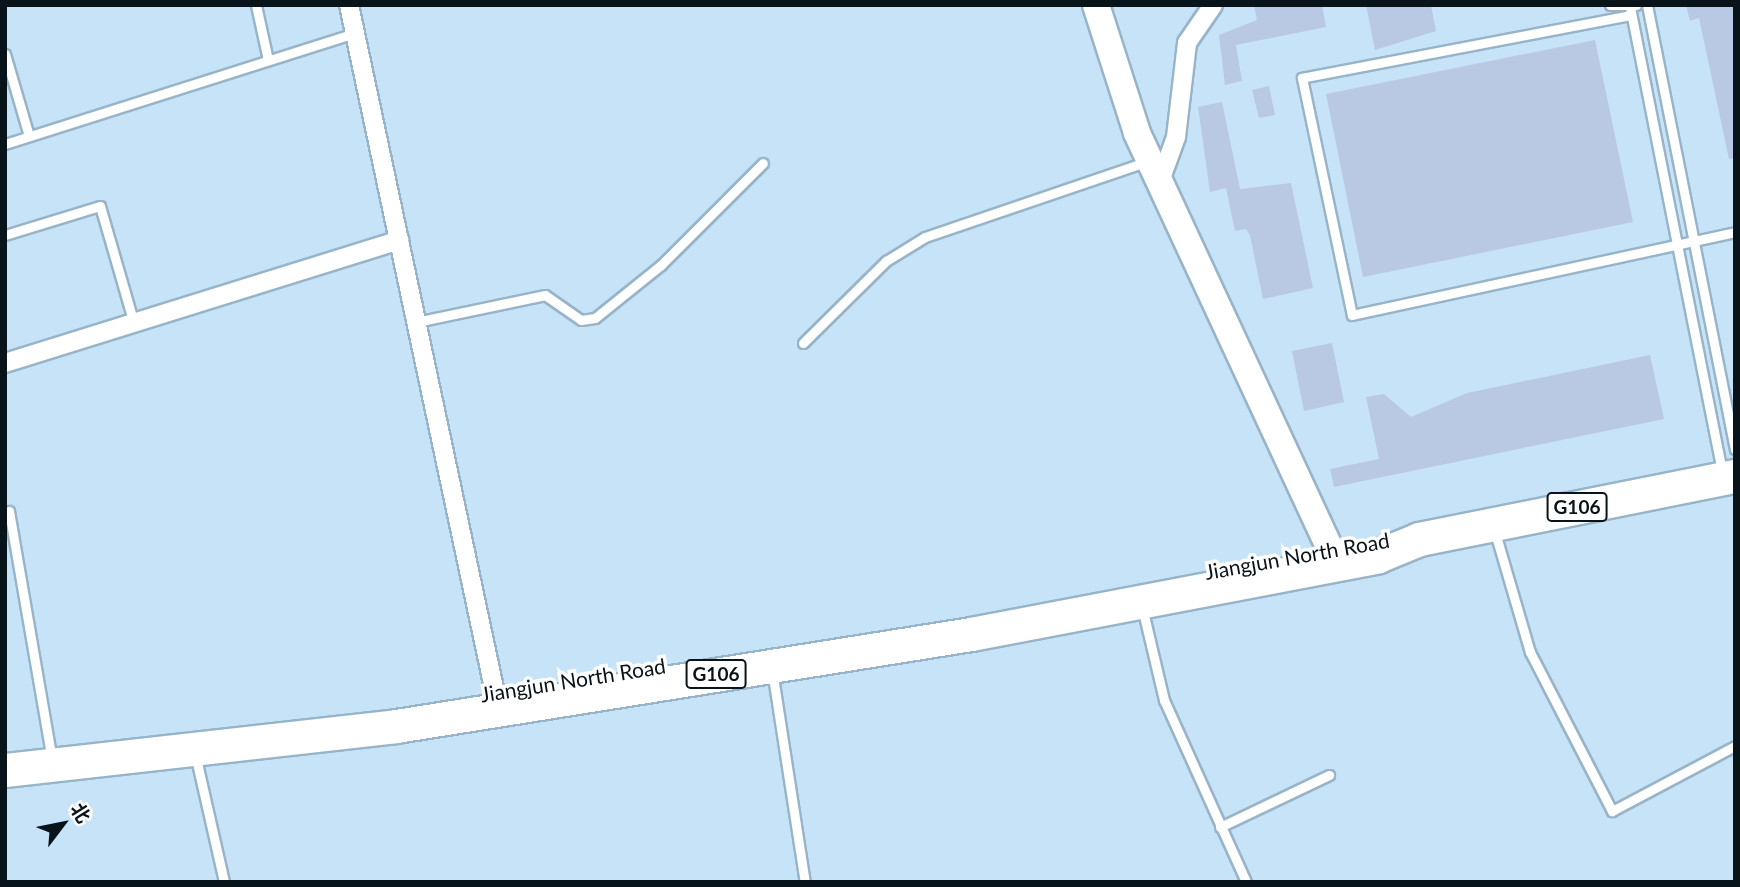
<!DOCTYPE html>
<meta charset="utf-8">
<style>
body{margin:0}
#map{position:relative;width:1740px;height:887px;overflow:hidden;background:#c6e3f8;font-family:Lato,"Noto Sans SC",sans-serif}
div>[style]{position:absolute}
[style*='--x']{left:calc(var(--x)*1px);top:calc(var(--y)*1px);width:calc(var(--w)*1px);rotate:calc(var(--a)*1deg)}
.building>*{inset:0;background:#b9c9e4}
.roads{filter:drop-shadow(2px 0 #98b4c8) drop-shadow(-2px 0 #98b4c8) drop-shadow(0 2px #98b4c8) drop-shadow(0 -2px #98b4c8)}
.lane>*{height:9px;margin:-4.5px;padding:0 4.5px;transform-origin:4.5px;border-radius:4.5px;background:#fff}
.street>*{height:18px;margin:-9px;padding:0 9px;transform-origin:9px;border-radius:9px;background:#fff}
.secondary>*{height:26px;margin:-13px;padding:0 13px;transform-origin:13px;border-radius:13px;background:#fff}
.highway>*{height:33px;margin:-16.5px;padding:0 16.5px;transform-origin:16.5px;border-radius:16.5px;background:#fff}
span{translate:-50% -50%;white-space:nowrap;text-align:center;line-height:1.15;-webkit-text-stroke:7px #fff;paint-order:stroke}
.shield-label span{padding:2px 5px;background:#fff;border:2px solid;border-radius:5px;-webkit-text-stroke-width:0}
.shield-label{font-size:19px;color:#09131a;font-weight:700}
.street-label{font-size:21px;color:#09131a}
.frame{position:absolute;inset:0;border:7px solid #09131a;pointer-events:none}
.north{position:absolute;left:28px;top:789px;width:70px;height:70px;-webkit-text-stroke:5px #fff;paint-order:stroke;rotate:58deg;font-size:19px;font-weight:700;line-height:28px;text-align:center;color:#09131a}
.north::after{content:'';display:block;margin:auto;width:24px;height:32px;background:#09131a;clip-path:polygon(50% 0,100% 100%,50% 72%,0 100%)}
</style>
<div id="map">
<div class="building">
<i style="clip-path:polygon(1254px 5px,1322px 5px,1326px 27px,1236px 45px,1242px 81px,1225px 85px,1219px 35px,1257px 20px)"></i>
<i style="clip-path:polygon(1366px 5px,1431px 5px,1436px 31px,1375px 50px)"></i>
<i style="clip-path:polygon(1686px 5px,1735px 5px,1735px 158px,1729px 159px,1699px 18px,1690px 21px)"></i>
<i style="clip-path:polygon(1595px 40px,1633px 222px,1363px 277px,1326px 94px)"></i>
<i style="clip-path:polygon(1269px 86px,1275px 115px,1259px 118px,1252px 90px)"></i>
<i style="clip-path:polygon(1222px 102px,1240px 189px,1291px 183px,1313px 288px,1263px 299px,1250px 235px,1246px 229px,1235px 231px,1226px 188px,1210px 192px,1198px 107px)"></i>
<i style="clip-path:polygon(1332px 343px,1344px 402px,1304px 411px,1292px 351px)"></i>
<i style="clip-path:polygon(1650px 355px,1664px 419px,1334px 487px,1330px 469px,1379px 459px,1366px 397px,1384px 394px,1411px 417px,1467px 393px)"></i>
</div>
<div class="roads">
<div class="lane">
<i style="--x:256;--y:5;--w:56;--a:77.7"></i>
<i style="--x:1610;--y:5;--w:26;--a:0"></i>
<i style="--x:1647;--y:5;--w:453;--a:78.8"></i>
<i style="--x:1630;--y:7;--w:474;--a:78.8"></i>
<i style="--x:1631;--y:15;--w:335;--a:169.2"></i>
<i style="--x:1302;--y:78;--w:242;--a:78.1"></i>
<i style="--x:1352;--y:315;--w:392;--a:-12.2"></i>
<i style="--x:5;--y:54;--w:85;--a:73.7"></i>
<i style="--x:5;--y:144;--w:367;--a:-17.6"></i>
<i style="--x:5;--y:235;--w:99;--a:-17"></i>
<i style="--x:100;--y:206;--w:119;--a:73.9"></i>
<i style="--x:416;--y:322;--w:132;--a:-11.8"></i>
<i style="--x:545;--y:295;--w:44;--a:34.8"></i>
<i style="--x:581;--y:320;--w:14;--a:-8"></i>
<i style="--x:595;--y:318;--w:85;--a:-38.8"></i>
<i style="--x:661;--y:265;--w:144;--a:-45"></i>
<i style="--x:803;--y:343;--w:117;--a:-44.7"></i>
<i style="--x:886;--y:261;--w:46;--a:-31.6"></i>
<i style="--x:925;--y:237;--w:236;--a:-18.8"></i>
<i style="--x:9;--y:511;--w:241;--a:80.2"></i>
<i style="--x:1494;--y:529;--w:128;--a:73.7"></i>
<i style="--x:1530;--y:652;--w:179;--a:62.7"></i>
<i style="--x:1612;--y:811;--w:139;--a:-27.9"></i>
<i style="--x:1142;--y:607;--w:96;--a:76.7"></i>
<i style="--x:1164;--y:700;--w:200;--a:65.7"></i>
<i style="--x:772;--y:670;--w:215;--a:81.2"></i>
<i style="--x:195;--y:754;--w:131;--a:77.2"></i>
<i style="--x:1220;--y:827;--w:121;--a:-25.5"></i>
</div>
<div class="street">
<i style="--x:349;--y:5;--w:703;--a:78.02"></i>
<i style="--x:1160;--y:181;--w:47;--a:-70"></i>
<i style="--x:1176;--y:137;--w:95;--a:-83.3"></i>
<i style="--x:1187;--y:43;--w:46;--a:-55.6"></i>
<i style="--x:5;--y:363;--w:413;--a:-17.3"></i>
</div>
<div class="secondary">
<i style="--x:1096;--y:5;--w:134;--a:72.2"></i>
<i style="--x:1137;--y:133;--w:458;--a:65.1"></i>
</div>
<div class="highway">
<i style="--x:5;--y:770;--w:393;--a:-6.4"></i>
<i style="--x:396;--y:726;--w:582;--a:-9.09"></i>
<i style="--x:971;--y:634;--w:414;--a:-10.8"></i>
<i style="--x:1378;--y:556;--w:44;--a:-22.5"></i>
<i style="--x:1419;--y:539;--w:322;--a:-11.3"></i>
</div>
</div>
<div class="shield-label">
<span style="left:1577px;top:507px">G106</span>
<span style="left:716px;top:674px">G106</span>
</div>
<div class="street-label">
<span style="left:1297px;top:556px;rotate:-10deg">Jiangjun North Road</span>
<span style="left:573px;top:680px;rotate:-9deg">Jiangjun North Road</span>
</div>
<div class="frame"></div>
<div class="north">北</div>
</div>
